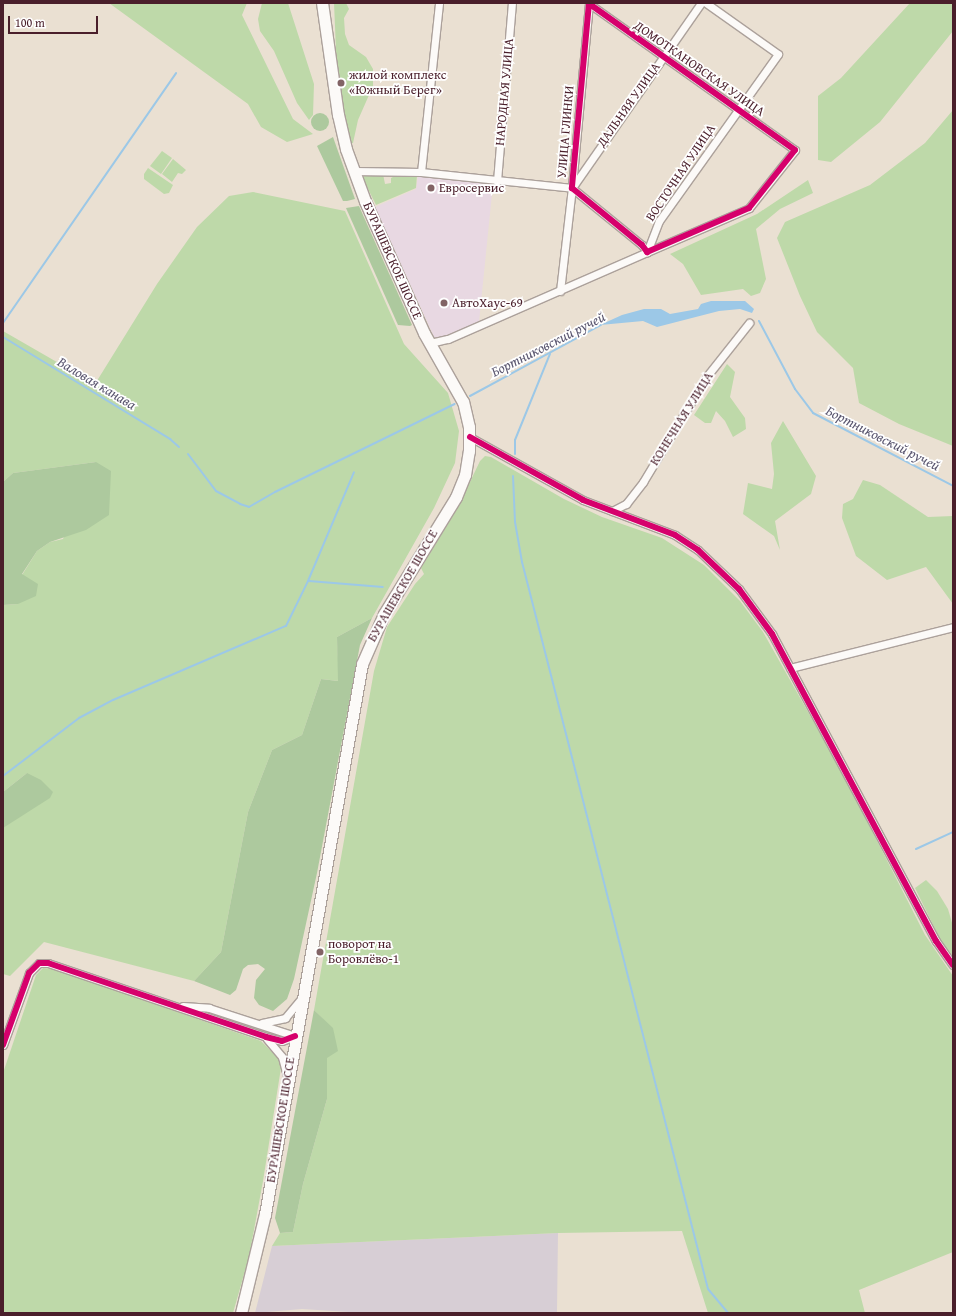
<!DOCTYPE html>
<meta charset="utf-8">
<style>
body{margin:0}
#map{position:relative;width:956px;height:1316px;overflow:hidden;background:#eae0d2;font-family:"Gentium Book Plus",serif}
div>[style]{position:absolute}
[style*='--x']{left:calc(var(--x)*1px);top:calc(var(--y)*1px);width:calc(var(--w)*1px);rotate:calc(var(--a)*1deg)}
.built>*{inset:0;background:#e8d8e2}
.industrial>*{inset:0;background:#d7ced5}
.green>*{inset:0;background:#bed9a9}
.forest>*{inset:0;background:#adc99e}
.round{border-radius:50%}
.water>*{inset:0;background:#9cc8e7}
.stream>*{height:2px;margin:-1px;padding:0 1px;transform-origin:1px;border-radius:1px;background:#9cc8e7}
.roads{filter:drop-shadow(1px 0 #aca19b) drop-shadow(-1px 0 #aca19b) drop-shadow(0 1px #aca19b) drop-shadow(0 -1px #aca19b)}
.minor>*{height:7px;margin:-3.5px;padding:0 3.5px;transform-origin:3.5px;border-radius:3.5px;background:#fcfaf8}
.primary>*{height:11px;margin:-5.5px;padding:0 5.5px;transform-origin:5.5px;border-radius:5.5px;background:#fcfaf8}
.cycleway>*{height:6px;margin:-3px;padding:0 3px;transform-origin:3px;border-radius:3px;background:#d6006c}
.dots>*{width:11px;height:11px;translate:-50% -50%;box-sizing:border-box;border:2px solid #fff;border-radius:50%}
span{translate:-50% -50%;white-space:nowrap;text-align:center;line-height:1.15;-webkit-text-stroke:3.5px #fff;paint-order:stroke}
.street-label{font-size:13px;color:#4a1f2b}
.poi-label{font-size:13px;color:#4a1f2b}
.left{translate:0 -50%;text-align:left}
.water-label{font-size:14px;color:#5b5770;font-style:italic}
.frame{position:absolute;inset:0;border:4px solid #4a1f2b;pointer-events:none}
.scale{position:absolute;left:8px;top:16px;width:90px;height:18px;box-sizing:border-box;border:2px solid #4a1f2b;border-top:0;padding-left:5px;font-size:12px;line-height:14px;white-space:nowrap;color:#4a1f2b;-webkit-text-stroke:3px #fff;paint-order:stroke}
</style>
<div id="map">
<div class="built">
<i style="clip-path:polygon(418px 175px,493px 184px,479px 322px,448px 336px,435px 339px,375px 207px,416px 189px)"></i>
</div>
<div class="industrial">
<i style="clip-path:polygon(558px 1233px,557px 1313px,364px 1313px,302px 1309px,255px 1313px,272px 1246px)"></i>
</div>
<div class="green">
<i style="clip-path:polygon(109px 3px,247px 3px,242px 15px,293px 119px,313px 134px,287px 142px,261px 127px,248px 104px)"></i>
<i style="clip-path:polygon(262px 3px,288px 3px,314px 84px,313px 115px,309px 120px,297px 103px,274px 51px,260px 31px,258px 19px)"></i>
<i style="clip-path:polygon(334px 3px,346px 3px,349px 9px,344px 18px,345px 34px,349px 45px,366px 57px,373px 69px,373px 86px,358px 120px,353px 143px,349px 144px,337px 74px)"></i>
<i style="clip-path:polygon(910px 3px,953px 3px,953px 31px,880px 122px,831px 162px,818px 160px,818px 96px,841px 78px)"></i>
<i style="clip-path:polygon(953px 110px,953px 446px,899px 424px,859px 403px,853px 368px,817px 332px,800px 296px,777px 238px,785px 222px,870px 185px,925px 143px)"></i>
<i style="clip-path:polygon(162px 151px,172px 158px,161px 174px,150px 166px)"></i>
<i style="clip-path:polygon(173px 159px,186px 170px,182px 174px,178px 173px,172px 182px,162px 174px)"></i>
<i style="clip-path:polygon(148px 168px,173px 185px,169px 193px,164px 194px,144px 179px,144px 174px)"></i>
<i style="clip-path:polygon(364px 174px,383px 174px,385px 184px,391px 183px,391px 178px,399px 174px,417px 175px,416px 188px,376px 205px,363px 179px)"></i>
<i style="clip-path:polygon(808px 180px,813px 193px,780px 209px,756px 229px,766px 279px,760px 293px,751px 296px,743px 289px,701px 295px,683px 264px,670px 254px,757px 214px)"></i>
<i style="clip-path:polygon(253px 192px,345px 211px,404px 344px,448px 393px,459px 431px,455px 463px,434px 508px,372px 618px,337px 637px,339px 681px,321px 679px,302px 735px,272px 750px,248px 812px,221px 952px,194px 981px,44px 942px,10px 976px,3px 974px,3px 828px,7px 824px,27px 773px,3px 792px,3px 605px,18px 604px,22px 575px,37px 551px,50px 542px,63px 539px,96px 462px,13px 473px,3px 482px,3px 331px,95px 384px,157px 284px,197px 227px,229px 196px)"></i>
<i style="clip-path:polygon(727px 364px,735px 372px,730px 397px,745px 418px,746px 429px,733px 437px,725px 421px,716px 411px,711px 423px,705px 423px,694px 415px)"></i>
<i style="clip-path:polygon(783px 421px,816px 476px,811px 494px,775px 521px,780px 550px,774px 536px,743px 514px,748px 483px,772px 489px,774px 474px,771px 443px)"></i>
<i style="clip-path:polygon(485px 456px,491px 457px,564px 499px,602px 517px,662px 538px,704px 565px,740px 601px,763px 632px,843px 774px,925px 935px,953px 976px,953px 1252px,859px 1290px,865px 1313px,708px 1313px,682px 1231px,558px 1233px,272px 1246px,280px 1233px,293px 1232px,303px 1184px,327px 1099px,327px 1058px,323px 1019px,314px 1010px,374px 671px,387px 627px,415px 584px,424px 574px,421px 568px,457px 509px,480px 461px)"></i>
<i style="clip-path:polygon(863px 480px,880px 485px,928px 517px,953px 516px,953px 604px,926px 567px,887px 580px,856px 556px,842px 518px,843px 504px,853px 499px)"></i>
<i style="clip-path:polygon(926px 880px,937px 891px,948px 909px,953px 926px,953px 956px,941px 941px,915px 888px)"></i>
<i style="clip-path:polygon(43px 968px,54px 969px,261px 1041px,279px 1059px,281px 1068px,263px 1181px,249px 1257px,233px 1313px,3px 1313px,3px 1073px,36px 975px)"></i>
<i style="clip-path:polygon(214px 1014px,282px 1035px,284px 1037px,283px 1039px)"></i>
</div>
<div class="forest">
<i class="round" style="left:311px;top:113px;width:18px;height:18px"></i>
<i style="clip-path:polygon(333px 137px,355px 199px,347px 201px,343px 201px,317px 146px)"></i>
<i style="clip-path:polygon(359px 206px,412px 325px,410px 326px,398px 325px,346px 208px)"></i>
<i style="clip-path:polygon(96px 462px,111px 471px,109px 515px,86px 530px,50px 542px,37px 551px,22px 574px,38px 584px,36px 596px,18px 604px,3px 605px,3px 482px,13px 473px)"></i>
<i style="clip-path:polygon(372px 618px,360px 645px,317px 873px,294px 979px,287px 999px,273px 1011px,259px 1005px,254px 998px,256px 980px,265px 969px,258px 964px,248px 965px,243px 969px,236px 990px,230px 995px,194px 981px,221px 952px,248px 812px,272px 750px,302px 735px,321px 679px,338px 681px,337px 637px)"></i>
<i style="clip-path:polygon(27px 773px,41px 780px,53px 792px,50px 798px,3px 828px,3px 792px)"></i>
<i style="clip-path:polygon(314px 1010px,333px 1028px,338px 1051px,327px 1058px,327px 1099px,303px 1184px,293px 1232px,280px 1233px,275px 1218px)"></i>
</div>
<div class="water">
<i style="clip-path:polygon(711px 301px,745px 301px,754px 309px,752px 313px,740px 309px,719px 311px,657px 327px,643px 321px,600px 325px,622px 315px,644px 309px,661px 309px,670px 314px,698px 309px,701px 304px)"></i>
</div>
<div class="stream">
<i style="--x:759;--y:321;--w:77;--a:62.1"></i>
<i style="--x:795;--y:389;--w:30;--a:53"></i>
<i style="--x:813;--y:413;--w:158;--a:27.5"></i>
<i style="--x:3;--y:323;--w:304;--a:-55.3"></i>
<i style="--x:3;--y:337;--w:196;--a:31.4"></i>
<i style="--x:170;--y:439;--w:12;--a:42"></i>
<i style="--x:470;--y:396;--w:149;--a:-28.5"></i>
<i style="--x:188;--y:454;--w:46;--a:52.9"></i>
<i style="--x:216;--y:491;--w:27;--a:28"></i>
<i style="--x:240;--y:504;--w:9;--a:18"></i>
<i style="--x:249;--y:507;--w:30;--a:-30"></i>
<i style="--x:275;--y:492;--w:200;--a:-26.1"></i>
<i style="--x:515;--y:454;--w:14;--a:-90"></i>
<i style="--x:515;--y:440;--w:93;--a:-67.9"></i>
<i style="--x:513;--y:476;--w:46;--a:87.5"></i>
<i style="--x:515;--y:522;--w:41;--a:80.1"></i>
<i style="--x:522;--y:562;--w:750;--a:75.65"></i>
<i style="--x:708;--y:1289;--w:31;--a:50"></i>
<i style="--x:309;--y:581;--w:74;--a:4.6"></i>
<i style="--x:3;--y:776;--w:96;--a:-37.3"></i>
<i style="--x:79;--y:718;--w:38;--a:-28"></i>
<i style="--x:113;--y:700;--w:188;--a:-23.2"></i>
<i style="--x:286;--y:626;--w:50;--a:-63.9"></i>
<i style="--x:308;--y:581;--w:118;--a:-67.1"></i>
<i style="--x:916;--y:849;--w:41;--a:-24.7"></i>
</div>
<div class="roads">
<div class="minor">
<i style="--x:589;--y:3;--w:186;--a:95.3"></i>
<i style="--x:572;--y:188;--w:90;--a:39.2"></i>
<i style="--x:642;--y:245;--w:9;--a:54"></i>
<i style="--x:647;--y:252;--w:111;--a:-23.3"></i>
<i style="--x:749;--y:208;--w:74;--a:-51.6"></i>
<i style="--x:795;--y:150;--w:249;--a:-144.6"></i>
<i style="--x:592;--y:6;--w:3;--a:-108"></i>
<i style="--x:354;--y:171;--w:67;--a:0.9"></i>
<i style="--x:421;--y:172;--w:152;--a:6"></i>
<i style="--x:421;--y:172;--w:170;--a:-83.9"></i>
<i style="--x:497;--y:181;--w:179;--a:-85.2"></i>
<i style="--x:560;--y:291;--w:104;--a:-83.4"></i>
<i style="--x:572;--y:188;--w:226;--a:-55.1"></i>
<i style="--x:430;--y:343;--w:18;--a:-13"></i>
<i style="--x:448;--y:339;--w:217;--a:-23.6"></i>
<i style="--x:647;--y:252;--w:33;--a:-69"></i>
<i style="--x:659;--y:221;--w:205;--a:-54.5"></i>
<i style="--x:778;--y:54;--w:88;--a:-144.7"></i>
<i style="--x:470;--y:437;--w:129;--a:29.1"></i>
<i style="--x:583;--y:500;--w:98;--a:20.8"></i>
<i style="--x:675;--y:535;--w:27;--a:33"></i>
<i style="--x:698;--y:550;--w:57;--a:43.6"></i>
<i style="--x:739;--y:589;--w:56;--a:53.7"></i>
<i style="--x:772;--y:634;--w:348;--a:61.9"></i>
<i style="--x:936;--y:941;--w:29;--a:55"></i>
<i style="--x:612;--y:511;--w:16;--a:-27"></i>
<i style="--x:626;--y:504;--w:28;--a:-52"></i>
<i style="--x:643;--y:482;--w:124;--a:-58.9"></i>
<i style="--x:707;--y:376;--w:68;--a:-51.6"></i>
<i style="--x:790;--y:668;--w:168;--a:-14.1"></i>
<i style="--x:183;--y:1006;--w:26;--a:4"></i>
<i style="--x:209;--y:1008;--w:90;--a:18"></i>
<i style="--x:262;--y:1023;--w:24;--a:-12"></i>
<i style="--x:285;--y:1018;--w:26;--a:-50"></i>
<i style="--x:267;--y:1039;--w:23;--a:50"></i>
<i style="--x:282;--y:1057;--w:20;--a:75"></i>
<i style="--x:3;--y:1045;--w:77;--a:-70.1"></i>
<i style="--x:29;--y:973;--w:14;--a:-45"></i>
<i style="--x:39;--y:963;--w:9;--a:0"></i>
<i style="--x:48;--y:963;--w:230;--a:18.7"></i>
<i style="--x:266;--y:1037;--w:16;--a:14"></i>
<i style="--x:282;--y:1041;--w:14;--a:-21"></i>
</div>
<div class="primary">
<i style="--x:241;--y:1313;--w:102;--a:-76.4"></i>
<i style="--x:265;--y:1214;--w:558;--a:-80"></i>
<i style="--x:362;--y:664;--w:55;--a:-66.3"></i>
<i style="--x:384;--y:614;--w:137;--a:-58.4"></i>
<i style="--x:456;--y:497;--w:24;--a:-68"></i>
<i style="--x:465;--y:475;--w:24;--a:-81"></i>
<i style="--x:469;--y:451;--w:24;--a:-90"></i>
<i style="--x:469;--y:427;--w:26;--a:-103"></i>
<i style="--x:463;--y:402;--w:79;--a:-119.5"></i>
<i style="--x:424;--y:333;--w:145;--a:-114.1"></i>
<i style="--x:365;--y:201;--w:55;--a:-110.1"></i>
<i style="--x:346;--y:149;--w:35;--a:-103"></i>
<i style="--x:338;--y:115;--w:113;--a:-98.1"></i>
</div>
</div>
<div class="cycleway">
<i style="--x:589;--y:3;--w:186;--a:95.3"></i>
<i style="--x:572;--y:188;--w:90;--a:39.2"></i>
<i style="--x:642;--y:245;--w:9;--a:54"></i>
<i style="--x:647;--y:252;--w:111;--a:-23.3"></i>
<i style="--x:749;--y:208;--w:74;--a:-51.6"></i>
<i style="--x:795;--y:150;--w:249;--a:-144.6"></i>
<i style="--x:592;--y:6;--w:3;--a:-108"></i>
<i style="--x:470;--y:437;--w:129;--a:29.1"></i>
<i style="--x:583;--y:500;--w:98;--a:20.8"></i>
<i style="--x:675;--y:535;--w:27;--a:33"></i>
<i style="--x:698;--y:550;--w:57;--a:43.6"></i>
<i style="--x:739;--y:589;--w:56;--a:53.7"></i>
<i style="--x:772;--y:634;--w:348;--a:61.9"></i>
<i style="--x:936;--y:941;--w:29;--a:55"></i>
<i style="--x:3;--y:1045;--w:77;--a:-70.1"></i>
<i style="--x:29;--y:973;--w:14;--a:-45"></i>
<i style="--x:39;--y:963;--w:9;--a:0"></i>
<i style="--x:48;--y:963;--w:230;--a:18.7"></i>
<i style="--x:266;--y:1037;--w:16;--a:14"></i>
<i style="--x:282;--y:1041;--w:14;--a:-21"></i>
</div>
<div class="dots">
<i style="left:341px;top:83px;background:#826365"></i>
<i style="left:431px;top:188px;background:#826365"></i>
<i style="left:444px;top:303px;background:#826365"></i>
<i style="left:320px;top:952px;background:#826365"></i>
</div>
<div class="street-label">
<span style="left:699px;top:69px;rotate:35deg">ДОМОТКАНОВСКАЯ УЛИЦА</span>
<span style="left:505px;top:92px;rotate:-85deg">НАРОДНАЯ УЛИЦА</span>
<span style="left:629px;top:105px;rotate:-55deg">ДАЛЬНЯЯ УЛИЦА</span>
<span style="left:566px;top:132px;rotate:-85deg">УЛИЦА ГЛИНКИ</span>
<span style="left:681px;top:173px;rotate:-56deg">ВОСТОЧНАЯ УЛИЦА</span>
<span style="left:392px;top:261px;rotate:66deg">БУРАШЕВСКОЕ ШОССЕ</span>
<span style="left:682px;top:419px;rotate:-58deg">КОНЕЧНАЯ УЛИЦА</span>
<span style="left:403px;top:586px;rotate:-60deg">БУРАШЕВСКОЕ ШОССЕ</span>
<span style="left:281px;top:1120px;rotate:-81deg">БУРАШЕВСКОЕ ШОССЕ</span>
</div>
<div class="poi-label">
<span class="left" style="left:349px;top:83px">жилой комплекс<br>«Южный Берег»</span>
<span class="left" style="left:439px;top:188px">Евросервис</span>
<span class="left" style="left:452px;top:303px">АвтоХаус-69</span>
<span class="left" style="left:328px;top:952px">поворот на<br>Боровлёво-1</span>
</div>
<div class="water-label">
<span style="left:548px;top:344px;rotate:-27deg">Бортниковский ручей</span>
<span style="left:97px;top:383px;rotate:31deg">Валовая канава</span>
<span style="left:883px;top:438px;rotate:27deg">Бортниковский ручей</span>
</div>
<div class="frame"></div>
<div class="scale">100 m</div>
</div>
